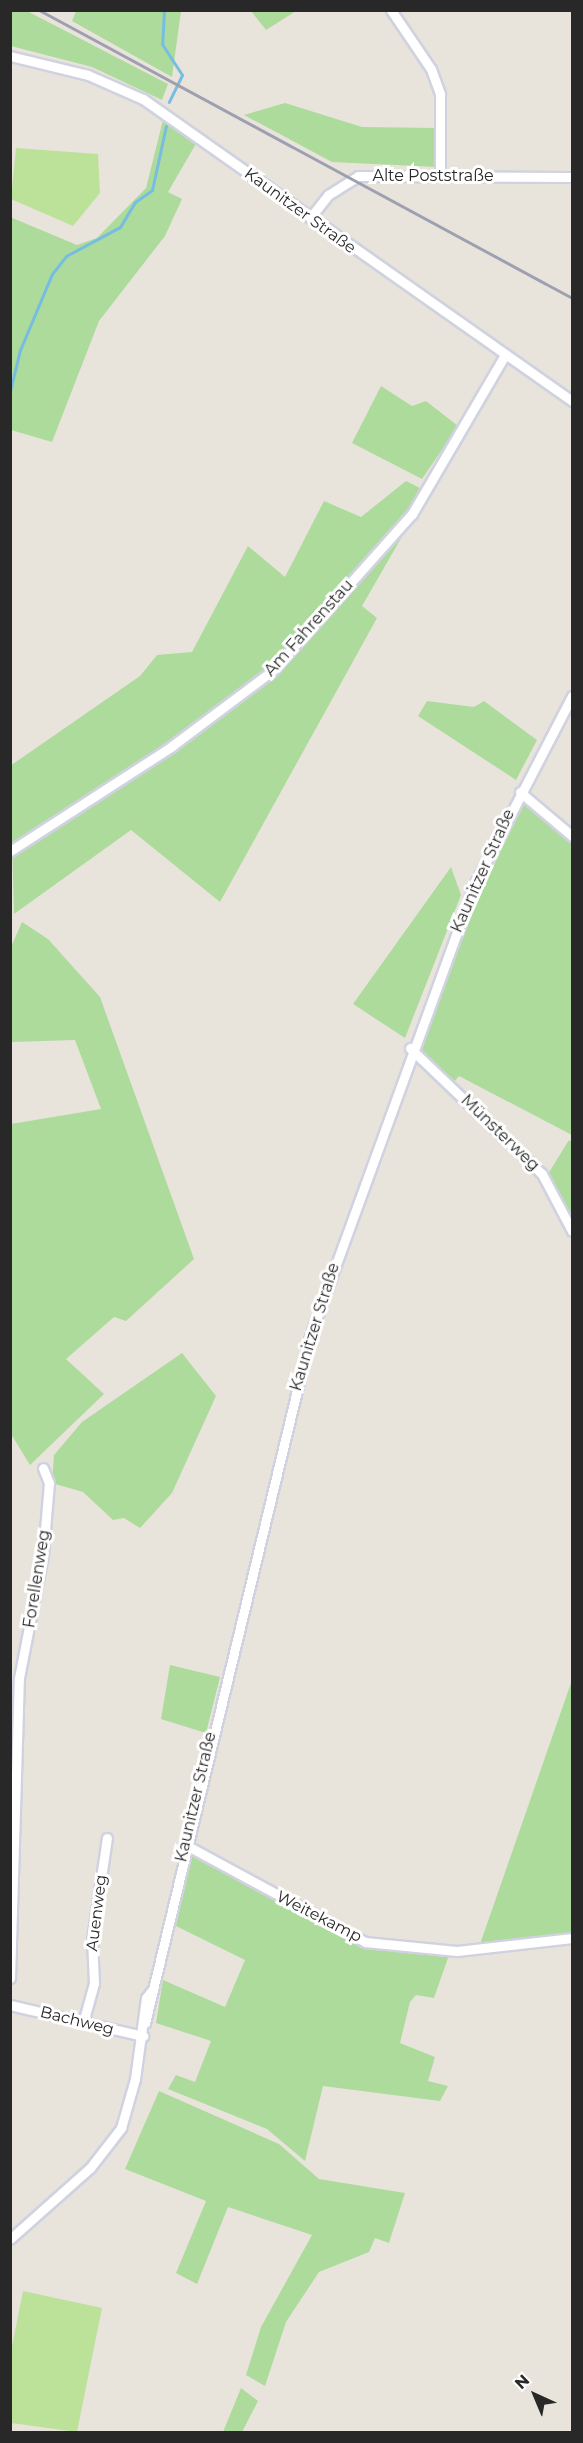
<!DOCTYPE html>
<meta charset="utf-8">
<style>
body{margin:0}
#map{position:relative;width:583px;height:2443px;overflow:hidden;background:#e9e4db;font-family:Montserrat,sans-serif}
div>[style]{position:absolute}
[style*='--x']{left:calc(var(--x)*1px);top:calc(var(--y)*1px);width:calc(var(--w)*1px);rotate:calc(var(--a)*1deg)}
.green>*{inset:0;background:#acdb9c}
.pitch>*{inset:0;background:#bce299}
.stream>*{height:3px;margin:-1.5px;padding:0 1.5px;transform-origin:1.5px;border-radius:1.5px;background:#77bde2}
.roads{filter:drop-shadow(2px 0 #d0d2e0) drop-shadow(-2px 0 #d0d2e0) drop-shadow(0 2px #d0d2e0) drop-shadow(0 -2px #d0d2e0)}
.minor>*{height:9px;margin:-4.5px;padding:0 4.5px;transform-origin:4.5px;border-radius:4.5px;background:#fff}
.rail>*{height:3px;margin:-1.5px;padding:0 1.5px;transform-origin:1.5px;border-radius:1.5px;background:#9ea0b1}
span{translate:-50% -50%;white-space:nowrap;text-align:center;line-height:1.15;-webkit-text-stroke:6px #fff;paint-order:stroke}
.street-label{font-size:16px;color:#282828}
.frame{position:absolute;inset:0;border:12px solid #282828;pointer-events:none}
.north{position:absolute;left:505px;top:2365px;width:60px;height:60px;-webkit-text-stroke:4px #fff;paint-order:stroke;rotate:316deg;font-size:16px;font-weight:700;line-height:24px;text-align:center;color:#282828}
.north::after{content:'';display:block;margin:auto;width:21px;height:27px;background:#282828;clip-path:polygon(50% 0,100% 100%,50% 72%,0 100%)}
</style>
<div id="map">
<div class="green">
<i style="clip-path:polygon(11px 10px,27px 11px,168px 84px,162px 100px,92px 67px,11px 46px)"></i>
<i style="clip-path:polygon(76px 11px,181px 11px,172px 77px,72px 21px)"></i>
<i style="clip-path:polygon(251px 11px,296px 11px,266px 30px)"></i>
<i style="clip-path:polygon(285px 103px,362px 127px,436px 128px,437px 167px,332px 162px,244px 115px)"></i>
<i style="clip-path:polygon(163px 120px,197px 142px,168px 192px,182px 199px,165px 236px,99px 321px,52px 442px,11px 430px,10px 217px,77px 245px,97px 238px,146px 188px)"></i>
<i style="clip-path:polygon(381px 386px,412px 406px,426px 401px,458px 426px,422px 479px,352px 443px)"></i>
<i style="clip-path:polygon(406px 481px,422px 489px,411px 521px,362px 606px,377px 618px,220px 902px,131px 830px,14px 914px,10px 766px,140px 676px,157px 655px,192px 652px,248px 546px,285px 577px,324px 501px,361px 517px)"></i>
<i style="clip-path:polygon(427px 701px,474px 707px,484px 701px,537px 740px,516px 780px,418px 716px)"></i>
<i style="clip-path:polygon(525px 801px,572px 840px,572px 1135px,459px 1076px,450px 1087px,416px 1058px,481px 892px)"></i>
<i style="clip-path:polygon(451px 867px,461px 895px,405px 1038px,353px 1004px)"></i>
<i style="clip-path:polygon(22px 922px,48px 939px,100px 997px,194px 1259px,126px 1321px,114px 1317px,66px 1359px,104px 1394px,30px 1465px,11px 1434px,11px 1124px,101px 1109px,75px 1040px,11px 1042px,11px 947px)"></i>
<i style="clip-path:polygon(569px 1140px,572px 1142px,572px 1220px,548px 1174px)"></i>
<i style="clip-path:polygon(182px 1353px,216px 1396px,172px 1493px,140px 1528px,124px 1518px,113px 1520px,83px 1492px,52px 1483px,54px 1455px,82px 1422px)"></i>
<i style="clip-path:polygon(170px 1665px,220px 1677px,206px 1733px,161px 1719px)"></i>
<i style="clip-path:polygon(572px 1680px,572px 1932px,480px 1944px)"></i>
<i style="clip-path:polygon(193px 1851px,331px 1931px,365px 1944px,449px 1955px,434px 1998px,416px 1995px,410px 2002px,400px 2043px,435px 2057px,428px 2081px,448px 2086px,440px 2101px,323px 2086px,305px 2161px,267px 2129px,168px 2089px,176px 2075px,195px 2082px,211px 2041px,156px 2023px,163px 1980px,225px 2007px,245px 1960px,176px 1926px)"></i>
<i style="clip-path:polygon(159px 2091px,279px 2144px,319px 2179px,405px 2193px,389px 2243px,375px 2238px,369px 2252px,319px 2272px,286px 2322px,265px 2386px,246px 2375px,261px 2327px,312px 2235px,228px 2207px,197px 2284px,176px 2273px,206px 2201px,125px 2169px)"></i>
<i style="clip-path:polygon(241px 2388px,258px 2401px,242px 2432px,223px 2432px)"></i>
</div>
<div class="pitch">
<i style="clip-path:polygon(16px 148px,98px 154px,100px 193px,73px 226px,11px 199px)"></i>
<i style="clip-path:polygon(23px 2291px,102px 2308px,77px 2432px,11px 2423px,11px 2351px)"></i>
</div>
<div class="stream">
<i style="--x:164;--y:10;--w:34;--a:93"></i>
<i style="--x:162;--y:44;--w:37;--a:57"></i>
<i style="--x:182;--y:75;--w:30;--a:116"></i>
<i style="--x:10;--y:391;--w:42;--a:-76.3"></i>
<i style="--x:20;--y:350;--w:82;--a:-67.2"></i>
<i style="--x:52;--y:274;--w:23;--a:-52"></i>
<i style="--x:66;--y:256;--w:61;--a:-28.2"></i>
<i style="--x:120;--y:227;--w:29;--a:-59"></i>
<i style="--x:135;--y:202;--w:21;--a:-35"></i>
<i style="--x:152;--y:190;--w:66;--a:-77.7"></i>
</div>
<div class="roads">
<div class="minor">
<i style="--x:391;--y:10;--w:71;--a:55.9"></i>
<i style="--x:431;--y:69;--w:27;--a:70"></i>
<i style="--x:440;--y:94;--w:81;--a:90"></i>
<i style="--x:10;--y:56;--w:80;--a:13.7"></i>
<i style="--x:88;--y:75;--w:60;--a:23.6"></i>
<i style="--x:143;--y:99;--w:525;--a:35.14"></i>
<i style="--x:310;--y:218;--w:29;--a:-52"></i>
<i style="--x:328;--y:195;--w:36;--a:-32"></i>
<i style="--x:358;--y:176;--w:214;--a:0.3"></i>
<i style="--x:520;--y:792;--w:68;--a:40.2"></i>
<i style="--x:10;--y:851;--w:193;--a:-32.9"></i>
<i style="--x:172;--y:746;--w:125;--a:-36.9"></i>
<i style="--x:272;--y:671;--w:210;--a:-48.3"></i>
<i style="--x:412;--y:514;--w:184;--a:-59.7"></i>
<i style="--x:410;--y:1048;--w:182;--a:43.7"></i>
<i style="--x:542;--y:1174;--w:64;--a:62.2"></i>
<i style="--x:184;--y:1844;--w:206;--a:28.4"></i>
<i style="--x:365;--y:1942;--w:92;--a:5.6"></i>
<i style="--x:457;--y:1951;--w:116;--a:-6.4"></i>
<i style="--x:10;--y:1978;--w:300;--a:-88.3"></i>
<i style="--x:19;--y:1678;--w:126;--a:-79"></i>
<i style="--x:43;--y:1554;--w:71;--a:-85.2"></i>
<i style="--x:49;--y:1483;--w:16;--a:-112"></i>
<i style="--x:10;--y:2005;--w:137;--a:13.1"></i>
<i style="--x:83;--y:2023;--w:41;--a:-74.6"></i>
<i style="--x:94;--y:1983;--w:44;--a:-92.6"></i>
<i style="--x:92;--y:1939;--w:102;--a:-81.6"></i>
<i style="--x:145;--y:2023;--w:707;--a:-76.49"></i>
<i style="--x:310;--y:1336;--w:478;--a:-70"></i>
<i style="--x:473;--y:887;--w:215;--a:-62.6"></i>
<i style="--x:10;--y:2239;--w:107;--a:-41.6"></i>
<i style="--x:90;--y:2168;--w:51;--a:-52.2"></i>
<i style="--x:121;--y:2128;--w:51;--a:-74.1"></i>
<i style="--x:135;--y:2079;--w:82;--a:-82.3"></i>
<i style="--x:146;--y:1998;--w:11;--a:-52"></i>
</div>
</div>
<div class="rail">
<i style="--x:39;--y:10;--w:606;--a:28.38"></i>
</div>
<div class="street-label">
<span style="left:433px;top:176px">Alte Poststraße</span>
<span style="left:300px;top:211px;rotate:36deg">Kaunitzer Straße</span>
<span style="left:309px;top:628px;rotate:-48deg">Am Fahrenstau</span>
<span style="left:483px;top:871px;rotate:-66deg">Kaunitzer Straße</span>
<span style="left:500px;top:1133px;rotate:44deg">Münsterweg</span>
<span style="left:315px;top:1327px;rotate:-73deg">Kaunitzer Straße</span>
<span style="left:37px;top:1579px;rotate:-81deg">Forellenweg</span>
<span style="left:196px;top:1797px;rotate:-77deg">Kaunitzer Straße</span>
<span style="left:97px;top:1913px;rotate:-83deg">Auenweg</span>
<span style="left:319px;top:1917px;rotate:27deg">Weitekamp</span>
<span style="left:77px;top:2021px;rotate:14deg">Bachweg</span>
</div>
<div class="frame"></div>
<div class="north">N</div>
</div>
